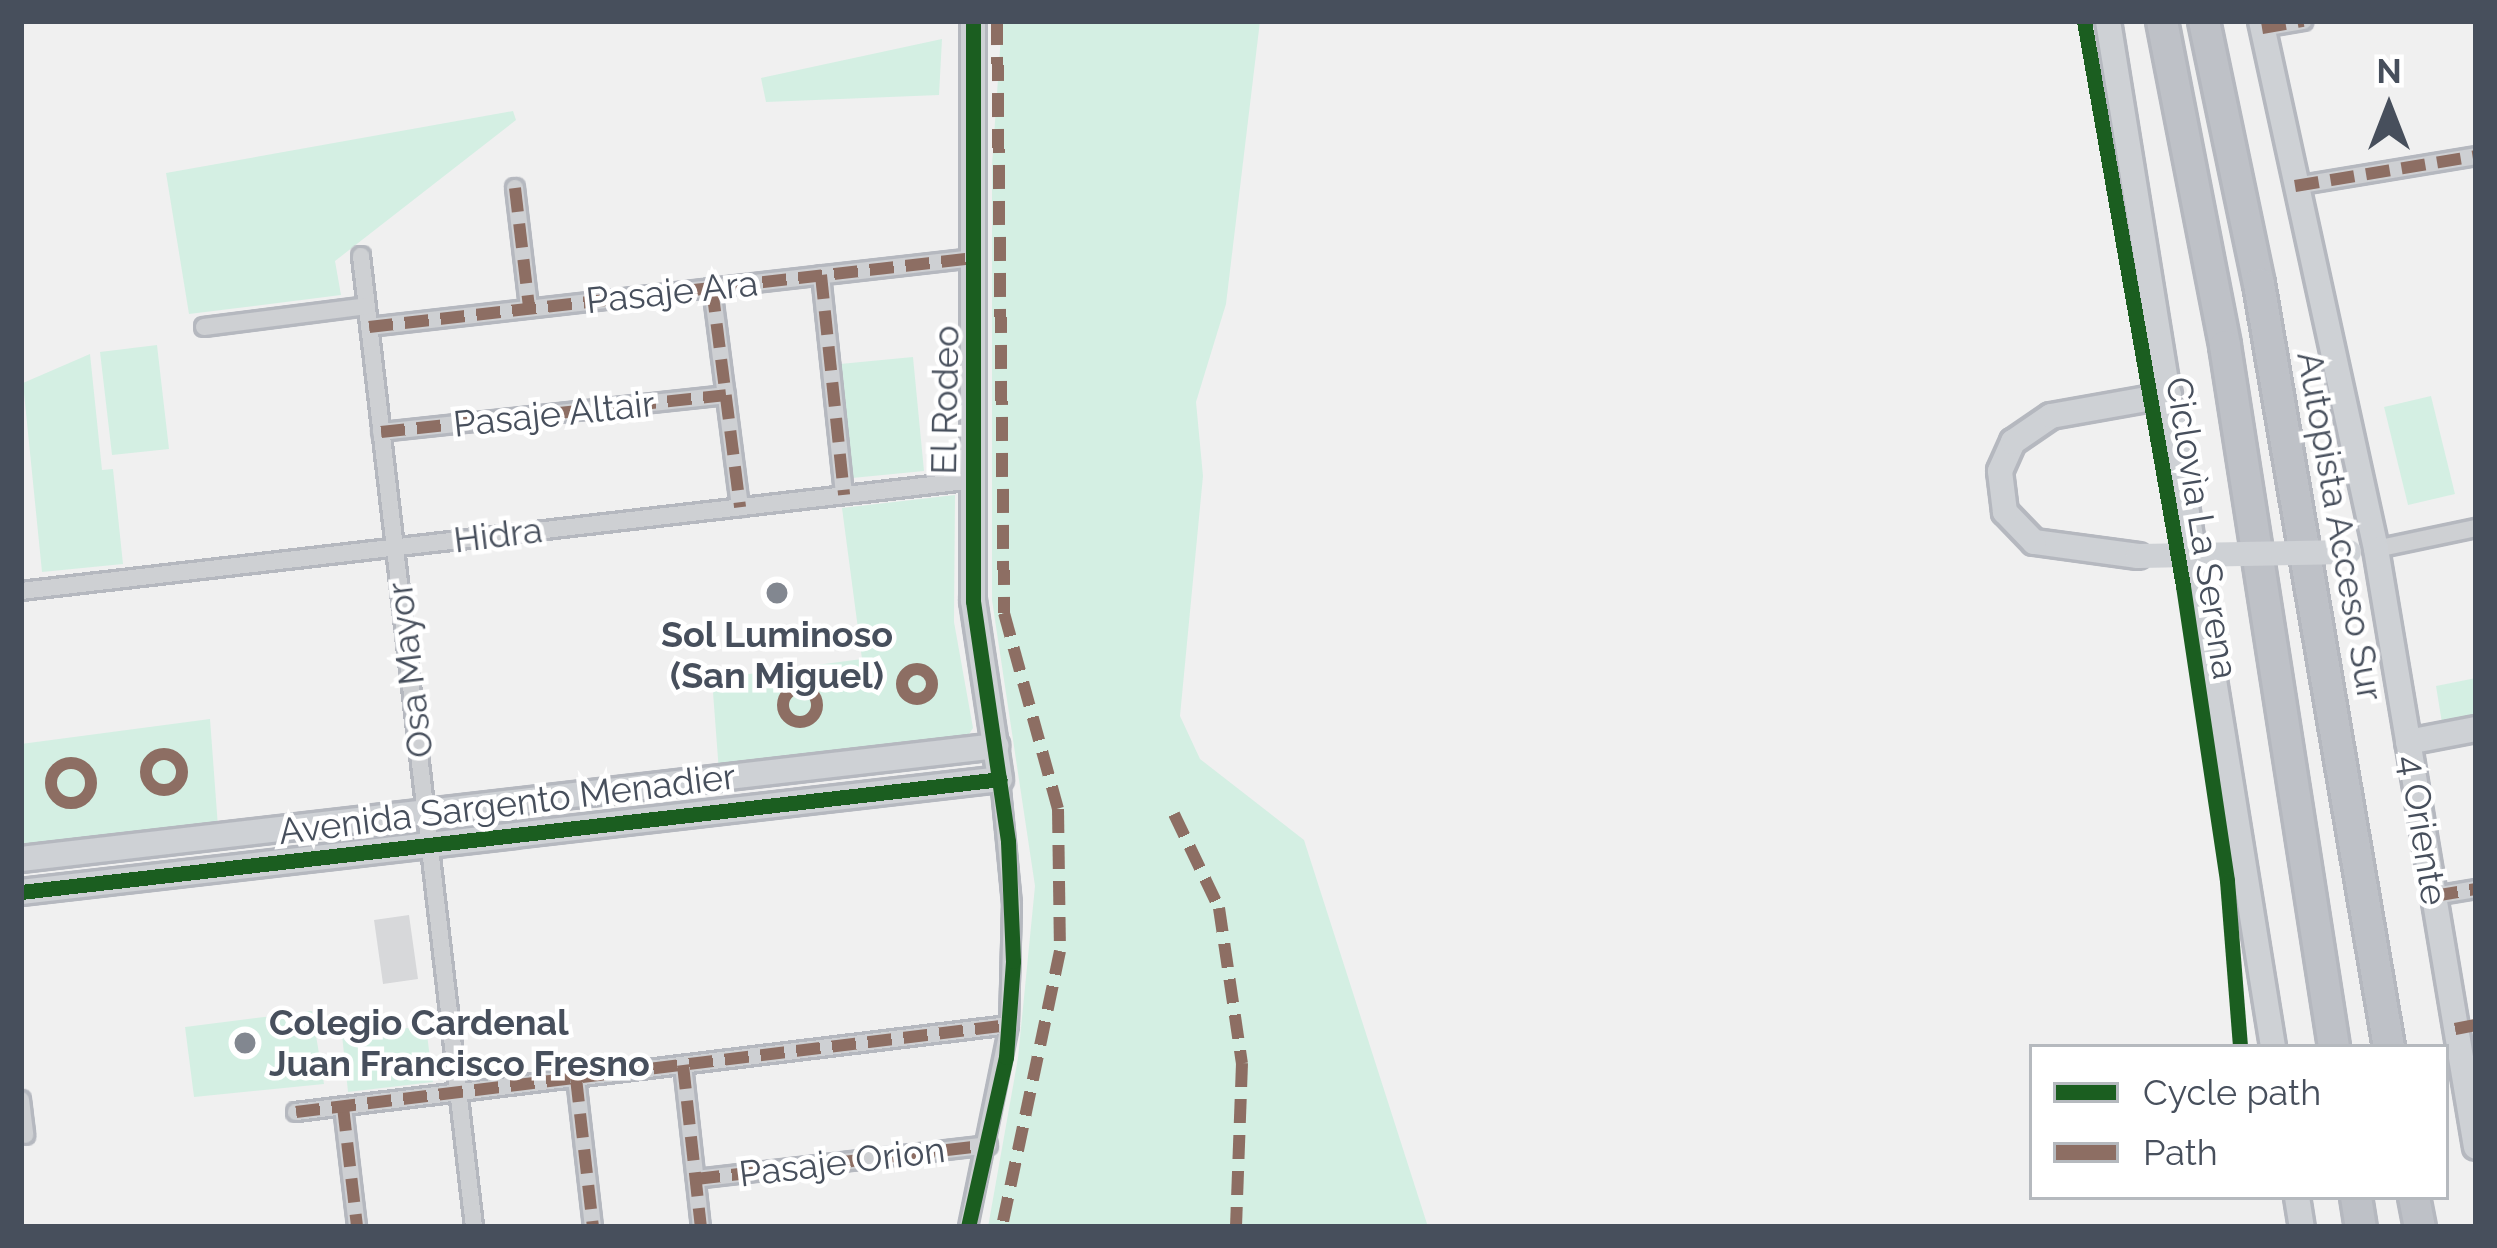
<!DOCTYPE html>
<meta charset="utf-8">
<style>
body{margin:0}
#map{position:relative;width:2497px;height:1248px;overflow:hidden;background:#f0f0f0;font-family:Raleway,sans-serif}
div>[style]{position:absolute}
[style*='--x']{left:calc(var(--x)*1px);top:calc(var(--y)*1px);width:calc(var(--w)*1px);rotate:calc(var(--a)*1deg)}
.green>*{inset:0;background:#d4efe3}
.building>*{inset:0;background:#d7d8da}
.roads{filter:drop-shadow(3px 0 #b5b8bf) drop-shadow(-3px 0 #b5b8bf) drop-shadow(0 3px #b5b8bf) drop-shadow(0 -3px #b5b8bf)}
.street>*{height:16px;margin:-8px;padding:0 8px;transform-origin:8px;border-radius:8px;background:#ced0d3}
.secondary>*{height:24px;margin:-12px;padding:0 12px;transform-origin:12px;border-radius:12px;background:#ced1d5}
.highway>*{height:30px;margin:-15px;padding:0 15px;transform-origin:15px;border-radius:15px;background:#bec1c7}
.secondary-bridge>*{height:24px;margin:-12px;padding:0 12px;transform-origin:12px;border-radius:12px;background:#ced1d5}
.quiet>*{height:12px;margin-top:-6px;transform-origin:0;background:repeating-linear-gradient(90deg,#8d6e63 0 24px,transparent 0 36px)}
.quiet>.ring{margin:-6px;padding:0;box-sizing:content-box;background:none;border:12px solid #8d6e63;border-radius:50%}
.cycleway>*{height:15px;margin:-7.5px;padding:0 7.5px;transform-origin:7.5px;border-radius:7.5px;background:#1b5e20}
.dots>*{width:33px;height:33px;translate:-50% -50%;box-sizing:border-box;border:6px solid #fff;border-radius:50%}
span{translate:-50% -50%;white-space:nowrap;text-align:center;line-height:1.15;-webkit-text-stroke:9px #fff;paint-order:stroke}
.street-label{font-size:36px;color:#474f5c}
.poi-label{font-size:36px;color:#474f5c;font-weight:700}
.left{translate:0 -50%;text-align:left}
.frame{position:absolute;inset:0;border:24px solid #474f5c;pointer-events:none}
.legend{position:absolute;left:2029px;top:1044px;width:420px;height:156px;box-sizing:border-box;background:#fff;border:3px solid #b5b9be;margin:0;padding:15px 21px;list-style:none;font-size:36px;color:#474f5c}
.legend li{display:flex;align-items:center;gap:24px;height:60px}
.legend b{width:60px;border:3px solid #b5b9be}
.north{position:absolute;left:2329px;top:48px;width:120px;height:120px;-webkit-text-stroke:9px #fff;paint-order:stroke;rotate:0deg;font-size:33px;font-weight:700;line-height:48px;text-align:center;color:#474f5c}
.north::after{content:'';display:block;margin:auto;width:42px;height:54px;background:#474f5c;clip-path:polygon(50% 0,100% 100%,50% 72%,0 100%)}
</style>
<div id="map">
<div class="green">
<i style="clip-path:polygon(1002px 21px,1260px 21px,1226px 304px,1196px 402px,1203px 476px,1180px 716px,1200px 759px,1304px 840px,1428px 1227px,988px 1227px,1018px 1058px,1035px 886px,992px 600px,992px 165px)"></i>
<i style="clip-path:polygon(942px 39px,939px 95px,766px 102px,761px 78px)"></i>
<i style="clip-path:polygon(513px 111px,516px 120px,335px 261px,341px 295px,189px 314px,166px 173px)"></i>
<i style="clip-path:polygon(157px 345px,169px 449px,112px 455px,100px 352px)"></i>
<i style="clip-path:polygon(90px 354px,102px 470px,113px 469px,123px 564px,42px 572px,23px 383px)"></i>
<i style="clip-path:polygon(913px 357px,924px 471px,852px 478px,840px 364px)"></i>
<i style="clip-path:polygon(2431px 396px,2455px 494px,2408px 505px,2384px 407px)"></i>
<i style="clip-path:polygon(955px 495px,954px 622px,973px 728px,966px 739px,719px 772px,712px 679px,862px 659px,842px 508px)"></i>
<i style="clip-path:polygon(2476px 678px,2476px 717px,2442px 723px,2436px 686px)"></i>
<i style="clip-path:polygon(210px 719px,218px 827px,21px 848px,21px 744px)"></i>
<i style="clip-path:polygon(312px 1011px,324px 1084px,194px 1097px,185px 1027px)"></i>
<i style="clip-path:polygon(426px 1026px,433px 1082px,348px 1092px,342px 1035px)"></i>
</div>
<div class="building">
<i style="clip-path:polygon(409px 915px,418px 979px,383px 984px,374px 920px)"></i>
</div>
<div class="roads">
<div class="street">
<i style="--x:2262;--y:28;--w:42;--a:-9.7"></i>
<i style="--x:2295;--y:186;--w:183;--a:-9.4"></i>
<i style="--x:515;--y:188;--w:121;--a:83.3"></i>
<i style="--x:361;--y:256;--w:978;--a:83.36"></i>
<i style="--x:821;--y:275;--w:221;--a:84"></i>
<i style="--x:712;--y:288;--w:221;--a:82.7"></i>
<i style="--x:204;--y:327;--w:164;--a:-7.3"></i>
<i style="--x:369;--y:327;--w:609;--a:-6.51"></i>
<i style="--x:381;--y:432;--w:347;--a:-6.1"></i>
<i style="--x:2376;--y:549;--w:102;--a:-11.9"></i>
<i style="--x:21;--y:591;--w:960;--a:-6.64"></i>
<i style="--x:2434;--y:896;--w:43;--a:-9.5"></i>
<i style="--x:683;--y:1065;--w:163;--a:83.7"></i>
<i style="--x:576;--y:1078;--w:150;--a:83.5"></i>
<i style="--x:21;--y:1100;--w:35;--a:83"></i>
<i style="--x:343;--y:1107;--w:121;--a:83.3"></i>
<i style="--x:296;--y:1112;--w:718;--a:-6.96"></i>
<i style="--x:696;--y:1179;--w:294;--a:-6.6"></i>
<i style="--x:968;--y:1227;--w:206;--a:-78.5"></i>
<i style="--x:1009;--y:1025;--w:121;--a:-88.6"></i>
<i style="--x:1012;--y:904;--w:126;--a:-95.5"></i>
</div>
<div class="secondary">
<i style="--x:2108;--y:21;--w:1039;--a:80.86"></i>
<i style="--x:2261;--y:21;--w:540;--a:77.71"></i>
<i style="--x:2376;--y:549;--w:606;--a:80.51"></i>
<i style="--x:2138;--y:556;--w:105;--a:-172.3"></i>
<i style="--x:2034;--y:542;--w:42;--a:-134"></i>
<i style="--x:2005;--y:512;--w:41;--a:-97"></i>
<i style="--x:2000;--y:471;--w:32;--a:-66"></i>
<i style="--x:2013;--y:442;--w:46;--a:-34.4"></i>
<i style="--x:2051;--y:416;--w:120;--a:-10.1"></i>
<i style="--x:2408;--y:742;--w:69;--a:-10.8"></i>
<i style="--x:21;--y:859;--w:982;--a:-6.61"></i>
<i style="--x:21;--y:892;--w:985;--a:-6.58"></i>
<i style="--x:1000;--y:779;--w:180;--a:-98.6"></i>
<i style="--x:973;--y:601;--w:580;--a:-90"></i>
<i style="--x:2297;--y:1197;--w:30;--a:81"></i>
</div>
<div class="highway">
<i style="--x:2162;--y:21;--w:331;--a:79"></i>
<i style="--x:2225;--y:346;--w:709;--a:81.16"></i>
<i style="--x:2204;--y:21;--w:269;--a:78.2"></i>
<i style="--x:2259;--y:284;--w:774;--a:80.33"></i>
<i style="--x:2356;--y:1197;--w:30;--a:81"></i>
<i style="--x:2414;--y:1197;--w:31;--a:79"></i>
</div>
</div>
<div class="secondary-bridge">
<i style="--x:2138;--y:556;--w:211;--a:-1.1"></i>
</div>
<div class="quiet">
<i style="--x:997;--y:21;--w:592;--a:89.32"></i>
<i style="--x:1004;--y:613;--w:203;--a:74.6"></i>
<i style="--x:1058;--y:809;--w:142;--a:89.2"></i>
<i style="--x:1060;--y:951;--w:282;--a:101.9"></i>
<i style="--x:2262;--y:28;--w:42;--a:-9.7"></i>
<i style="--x:2295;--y:186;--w:183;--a:-9.4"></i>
<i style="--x:515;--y:188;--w:121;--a:83.3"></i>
<i style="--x:821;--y:275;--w:221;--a:84"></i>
<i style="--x:712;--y:288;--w:221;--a:82.7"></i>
<i style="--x:369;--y:327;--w:609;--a:-6.51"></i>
<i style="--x:381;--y:432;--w:347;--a:-6.1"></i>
<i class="ring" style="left:902px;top:669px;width:18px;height:18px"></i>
<i class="ring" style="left:783px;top:688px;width:22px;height:22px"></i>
<i class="ring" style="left:146px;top:754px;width:24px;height:24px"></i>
<i class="ring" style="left:51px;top:763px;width:28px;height:28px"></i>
<i style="--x:1174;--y:814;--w:104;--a:64.4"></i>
<i style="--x:1219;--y:908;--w:157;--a:81.6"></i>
<i style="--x:1242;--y:1063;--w:164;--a:92.1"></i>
<i style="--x:2434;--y:896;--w:43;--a:-9.5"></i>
<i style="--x:2455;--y:1029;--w:21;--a:-11"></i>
<i style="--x:683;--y:1065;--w:163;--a:83.7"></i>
<i style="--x:576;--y:1078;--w:150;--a:83.5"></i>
<i style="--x:343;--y:1107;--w:121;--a:83.3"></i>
<i style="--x:296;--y:1112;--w:718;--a:-6.96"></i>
<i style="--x:696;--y:1179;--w:294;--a:-6.6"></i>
</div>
<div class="cycleway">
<i style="--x:2084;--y:21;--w:574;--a:80.06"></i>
<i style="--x:2183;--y:586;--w:298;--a:81.5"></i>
<i style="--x:2227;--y:881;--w:167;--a:85.5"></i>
<i style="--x:21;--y:892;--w:985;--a:-6.58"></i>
<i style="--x:968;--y:1227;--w:174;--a:-77.4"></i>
<i style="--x:1006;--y:1057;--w:96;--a:-85.8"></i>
<i style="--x:1013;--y:961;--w:120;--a:-92.4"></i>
<i style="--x:1008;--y:841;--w:243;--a:-98.3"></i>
<i style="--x:973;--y:601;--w:580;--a:-90"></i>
</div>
<div class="dots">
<i style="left:777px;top:593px;background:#828790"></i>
<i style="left:245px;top:1043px;background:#828790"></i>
</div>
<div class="street-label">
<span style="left:672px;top:292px;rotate:-6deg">Pasaje Ara</span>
<span style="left:945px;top:400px;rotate:-89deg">El Rodeo</span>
<span style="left:554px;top:414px;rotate:-6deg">Pasaje Altair</span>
<span style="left:2340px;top:526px;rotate:80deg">Autopista Acceso Sur</span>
<span style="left:2202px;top:528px;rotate:81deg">Ciclovìa La Serena</span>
<span style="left:498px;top:535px;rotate:-7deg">Hidra</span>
<span style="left:410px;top:670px;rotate:-97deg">Osa Mayor</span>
<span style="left:507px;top:804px;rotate:-7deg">Avenida Sargento Menadier</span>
<span style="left:2423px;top:830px;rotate:81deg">4 Oriente</span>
<span style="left:842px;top:1162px;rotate:-7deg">Pasaje Orion</span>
</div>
<div class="poi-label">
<span style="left:777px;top:655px">Sol Luminoso<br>(San Miguel)</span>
<span class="left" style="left:269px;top:1043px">Colegio Cardenal<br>Juan Francisco Fresno</span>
</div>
<div class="frame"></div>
<ul class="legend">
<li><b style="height:15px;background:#1b5e20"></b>Cycle path</li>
<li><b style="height:15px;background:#8d6e63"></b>Path</li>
</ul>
<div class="north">N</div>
</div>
